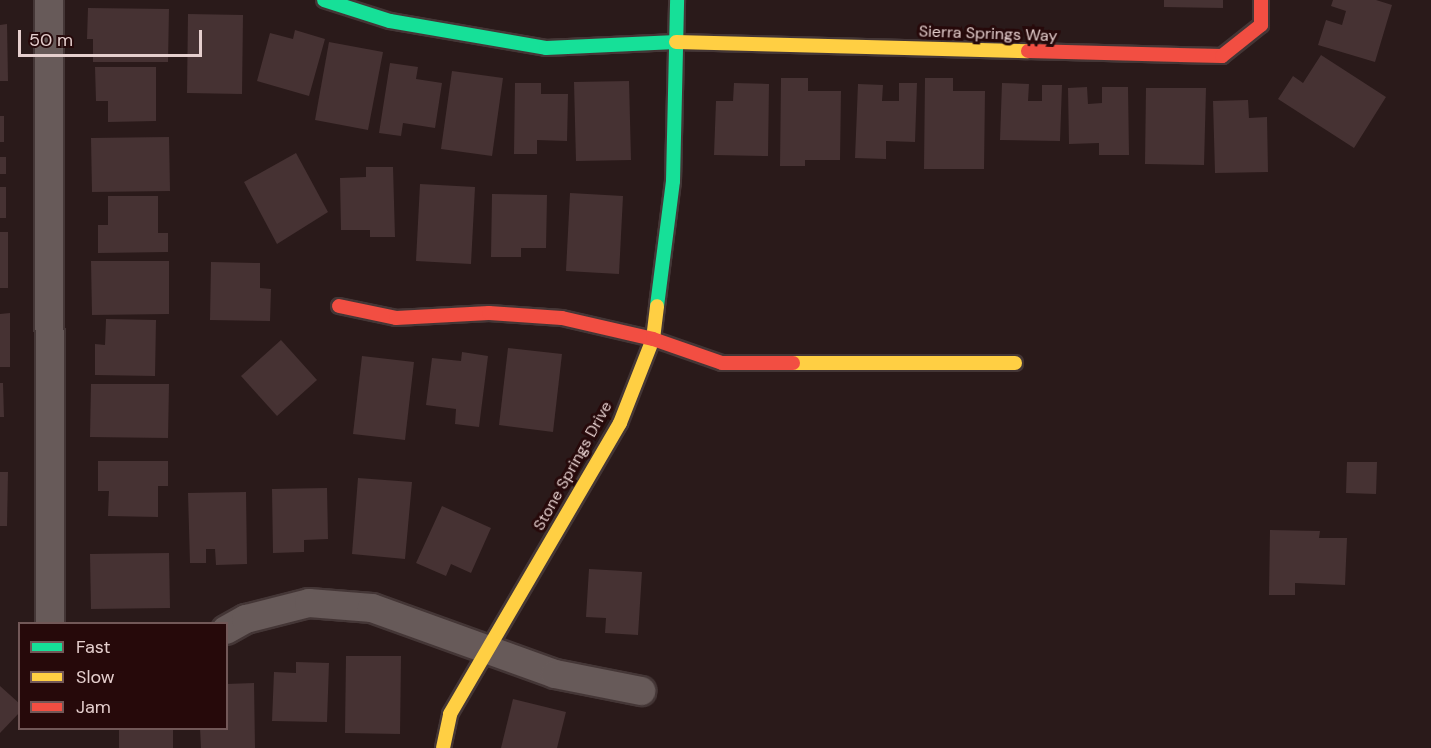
<!DOCTYPE html>
<style>
body{margin:0}
#map{position:relative;width:1431px;height:748px;overflow:hidden;background:#2a1a1a;font-family:"DM Sans",sans-serif}
div>[style]{position:absolute}
[style*='--x']{left:calc(var(--x)*1px);top:calc(var(--y)*1px);width:calc(var(--w)*1px);rotate:calc(var(--a)*1deg)}
.building>*{inset:0;background:#463233}
.roads{filter:drop-shadow(2px 0 #443636) drop-shadow(-2px 0 #443636) drop-shadow(0 2px #443636) drop-shadow(0 -2px #443636)}
.street>*{height:28px;margin:-14px;padding:0 14px;transform-origin:14px;border-radius:14px;background:#675a59}
.fast>*{height:14px;margin:-7px;padding:0 7px;transform-origin:7px;border-radius:7px;background:#16e098}
.slow>*{height:14px;margin:-7px;padding:0 7px;transform-origin:7px;border-radius:7px;background:#ffcf43}
.jam>*{height:14px;margin:-7px;padding:0 7px;transform-origin:7px;border-radius:7px;background:#f24e42}
span{translate:-50% -50%;white-space:nowrap;text-align:center;line-height:1.15;-webkit-text-stroke:6px #26090a;paint-order:stroke}
.street-label{font-size:16px;color:#e5cfce}
.legend{position:absolute;left:18px;top:622px;width:210px;height:108px;box-sizing:border-box;background:#26090a;border:2px solid #725858;margin:0;padding:8px 10px;list-style:none;font-size:18px;color:#e5cfce}
.legend li{display:flex;align-items:center;gap:12px;height:30px}
.legend b{width:30px;border:2px solid #725858}
.scale{position:absolute;left:18px;top:30px;width:184px;height:27px;box-sizing:border-box;border:3px solid #e5cfce;border-top:0;padding-left:8px;font-size:18px;line-height:21px;white-space:nowrap;color:#e5cfce;-webkit-text-stroke:4px #26090a;paint-order:stroke}
</style>
<div id="map">
<div class="building">
<i style="clip-path:polygon(1164px 0,1223px 0,1223px 8px,1164px 7px)"></i>
<i style="clip-path:polygon(1333px 0,1376px 0,1392px 5px,1375px 62px,1318px 45px,1326px 20px,1342px 25px,1346px 11px,1331px 6px)"></i>
<i style="clip-path:polygon(88px 8px,169px 9px,168px 62px,93px 62px,93px 39px,87px 39px)"></i>
<i style="clip-path:polygon(188px 14px,243px 15px,242px 94px,187px 93px)"></i>
<i style="clip-path:polygon(7px 24px,8px 81px,0 81px,0 25px)"></i>
<i style="clip-path:polygon(295px 30px,325px 39px,309px 96px,257px 81px,270px 33px,293px 39px)"></i>
<i style="clip-path:polygon(329px 42px,383px 52px,368px 130px,315px 120px)"></i>
<i style="clip-path:polygon(1321px 55px,1386px 97px,1354px 148px,1278px 99px,1293px 76px,1303px 83px)"></i>
<i style="clip-path:polygon(390px 63px,418px 67px,416px 79px,442px 83px,435px 128px,403px 123px,401px 136px,379px 133px)"></i>
<i style="clip-path:polygon(95px 67px,156px 67px,156px 121px,108px 122px,108px 101px,96px 101px)"></i>
<i style="clip-path:polygon(452px 71px,503px 78px,492px 156px,441px 149px)"></i>
<i style="clip-path:polygon(781px 78px,808px 78px,808px 91px,841px 91px,840px 160px,805px 160px,805px 166px,780px 166px)"></i>
<i style="clip-path:polygon(925px 78px,953px 78px,953px 91px,985px 91px,984px 169px,924px 169px)"></i>
<i style="clip-path:polygon(629px 81px,631px 160px,576px 161px,574px 82px)"></i>
<i style="clip-path:polygon(515px 83px,541px 83px,541px 94px,568px 94px,567px 141px,537px 140px,537px 154px,514px 154px)"></i>
<i style="clip-path:polygon(734px 83px,769px 84px,768px 156px,714px 155px,716px 101px,733px 101px)"></i>
<i style="clip-path:polygon(899px 83px,917px 83px,915px 142px,886px 141px,886px 159px,855px 158px,858px 84px,883px 85px,882px 101px,899px 101px)"></i>
<i style="clip-path:polygon(1002px 83px,1029px 84px,1028px 101px,1042px 101px,1042px 85px,1062px 85px,1060px 141px,1000px 140px)"></i>
<i style="clip-path:polygon(1087px 87px,1088px 104px,1102px 103px,1102px 87px,1128px 87px,1129px 155px,1099px 155px,1099px 143px,1069px 144px,1068px 88px)"></i>
<i style="clip-path:polygon(1146px 88px,1206px 88px,1204px 165px,1145px 164px)"></i>
<i style="clip-path:polygon(1248px 100px,1249px 118px,1267px 117px,1268px 172px,1215px 173px,1213px 101px)"></i>
<i style="clip-path:polygon(0 116px,4px 116px,4px 142px,0 142px)"></i>
<i style="clip-path:polygon(169px 137px,170px 191px,92px 192px,91px 138px)"></i>
<i style="clip-path:polygon(296px 153px,328px 212px,277px 244px,244px 182px)"></i>
<i style="clip-path:polygon(0 157px,6px 157px,6px 174px,0 174px)"></i>
<i style="clip-path:polygon(366px 167px,393px 167px,395px 237px,370px 237px,370px 230px,341px 230px,340px 178px,366px 177px)"></i>
<i style="clip-path:polygon(420px 184px,475px 187px,471px 264px,416px 261px)"></i>
<i style="clip-path:polygon(0 187px,6px 187px,6px 218px,0 218px)"></i>
<i style="clip-path:polygon(570px 193px,623px 196px,619px 274px,566px 271px)"></i>
<i style="clip-path:polygon(492px 194px,547px 195px,546px 248px,521px 248px,521px 257px,491px 257px)"></i>
<i style="clip-path:polygon(108px 196px,158px 196px,158px 233px,168px 233px,168px 252px,98px 253px,98px 225px,108px 225px)"></i>
<i style="clip-path:polygon(0 232px,8px 232px,8px 288px,0 288px)"></i>
<i style="clip-path:polygon(91px 261px,169px 261px,169px 314px,92px 315px)"></i>
<i style="clip-path:polygon(211px 262px,260px 263px,260px 288px,271px 289px,270px 321px,210px 320px)"></i>
<i style="clip-path:polygon(10px 313px,10px 367px,0 367px,0 314px)"></i>
<i style="clip-path:polygon(106px 319px,156px 320px,155px 376px,95px 375px,95px 344px,105px 345px)"></i>
<i style="clip-path:polygon(281px 340px,317px 380px,277px 416px,241px 376px)"></i>
<i style="clip-path:polygon(508px 348px,562px 354px,553px 432px,499px 425px)"></i>
<i style="clip-path:polygon(462px 352px,488px 356px,479px 427px,455px 424px,456px 409px,426px 405px,432px 358px,461px 361px)"></i>
<i style="clip-path:polygon(362px 356px,414px 362px,405px 440px,353px 434px)"></i>
<i style="clip-path:polygon(0 383px,3px 383px,4px 417px,0 417px)"></i>
<i style="clip-path:polygon(91px 384px,169px 384px,168px 438px,90px 437px)"></i>
<i style="clip-path:polygon(98px 461px,168px 461px,168px 486px,158px 486px,158px 517px,108px 516px,109px 491px,98px 491px)"></i>
<i style="clip-path:polygon(1347px 462px,1377px 462px,1376px 494px,1346px 493px)"></i>
<i style="clip-path:polygon(0 472px,8px 472px,7px 526px,0 526px)"></i>
<i style="clip-path:polygon(358px 478px,412px 482px,405px 559px,352px 554px)"></i>
<i style="clip-path:polygon(327px 488px,328px 539px,304px 540px,304px 552px,273px 553px,272px 489px)"></i>
<i style="clip-path:polygon(246px 492px,247px 564px,216px 565px,215px 549px,206px 549px,206px 563px,190px 563px,188px 493px)"></i>
<i style="clip-path:polygon(442px 506px,491px 528px,471px 573px,451px 564px,446px 576px,416px 563px)"></i>
<i style="clip-path:polygon(1270px 530px,1320px 531px,1319px 538px,1347px 538px,1345px 585px,1295px 583px,1295px 595px,1269px 595px)"></i>
<i style="clip-path:polygon(169px 553px,170px 608px,91px 609px,90px 554px)"></i>
<i style="clip-path:polygon(589px 569px,642px 572px,638px 635px,605px 633px,606px 618px,586px 617px)"></i>
<i style="clip-path:polygon(346px 656px,401px 656px,400px 734px,345px 733px)"></i>
<i style="clip-path:polygon(296px 662px,329px 663px,327px 722px,272px 721px,274px 672px,296px 673px)"></i>
<i style="clip-path:polygon(254px 683px,255px 748px,201px 748px,200px 728px,226px 728px,226px 684px)"></i>
<i style="clip-path:polygon(0 686px,20px 704px,20px 712px,0 733px)"></i>
<i style="clip-path:polygon(513px 699px,566px 712px,557px 748px,501px 748px)"></i>
<i style="clip-path:polygon(119px 728px,173px 728px,173px 748px,119px 748px)"></i>
</div>
<div class="roads">
<div class="street">
<i style="--x:49;--y:0;--w:624;--a:89.91"></i>
<i style="--x:226;--y:630;--w:23;--a:-29"></i>
<i style="--x:246;--y:619;--w:65;--a:-14.3"></i>
<i style="--x:309;--y:603;--w:63;--a:4.5"></i>
<i style="--x:372;--y:608;--w:195;--a:19.8"></i>
<i style="--x:555;--y:674;--w:88;--a:11.2"></i>
</div>
<div class="fast">
<i style="--x:324;--y:0;--w:69;--a:17.7"></i>
<i style="--x:390;--y:21;--w:158;--a:9.8"></i>
<i style="--x:546;--y:48;--w:130;--a:-2.6"></i>
<i style="--x:657;--y:306;--w:126;--a:-82.7"></i>
<i style="--x:673;--y:181;--w:181;--a:-88.7"></i>
</div>
<div class="slow">
<i style="--x:676;--y:42;--w:352;--a:1.5"></i>
<i style="--x:793;--y:363;--w:222;--a:0"></i>
<i style="--x:443;--y:748;--w:35;--a:-78"></i>
<i style="--x:450;--y:714;--w:337;--a:-59.7"></i>
<i style="--x:620;--y:423;--w:90;--a:-68.6"></i>
<i style="--x:653;--y:339;--w:33;--a:-83"></i>
</div>
<div class="jam">
<i style="--x:1028;--y:51;--w:194;--a:1.5"></i>
<i style="--x:1222;--y:56;--w:50;--a:-38.5"></i>
<i style="--x:1261;--y:25;--w:25;--a:-90"></i>
<i style="--x:339;--y:306;--w:58;--a:11.9"></i>
<i style="--x:396;--y:318;--w:93;--a:-3.1"></i>
<i style="--x:489;--y:313;--w:73;--a:3.9"></i>
<i style="--x:562;--y:318;--w:93;--a:13"></i>
<i style="--x:653;--y:339;--w:73;--a:19.2"></i>
<i style="--x:722;--y:363;--w:71;--a:0"></i>
</div>
</div>
<div class="street-label">
<span style="left:988px;top:34px;rotate:2deg">Sierra Springs Way</span>
<span style="left:573px;top:466px;rotate:-61deg">Stone Springs Drive</span>
</div>
<ul class="legend">
<li><b style="height:8px;background:#16e098"></b>Fast</li>
<li><b style="height:8px;background:#ffcf43"></b>Slow</li>
<li><b style="height:8px;background:#f24e42"></b>Jam</li>
</ul>
<div class="scale">50 m</div>
</div>
